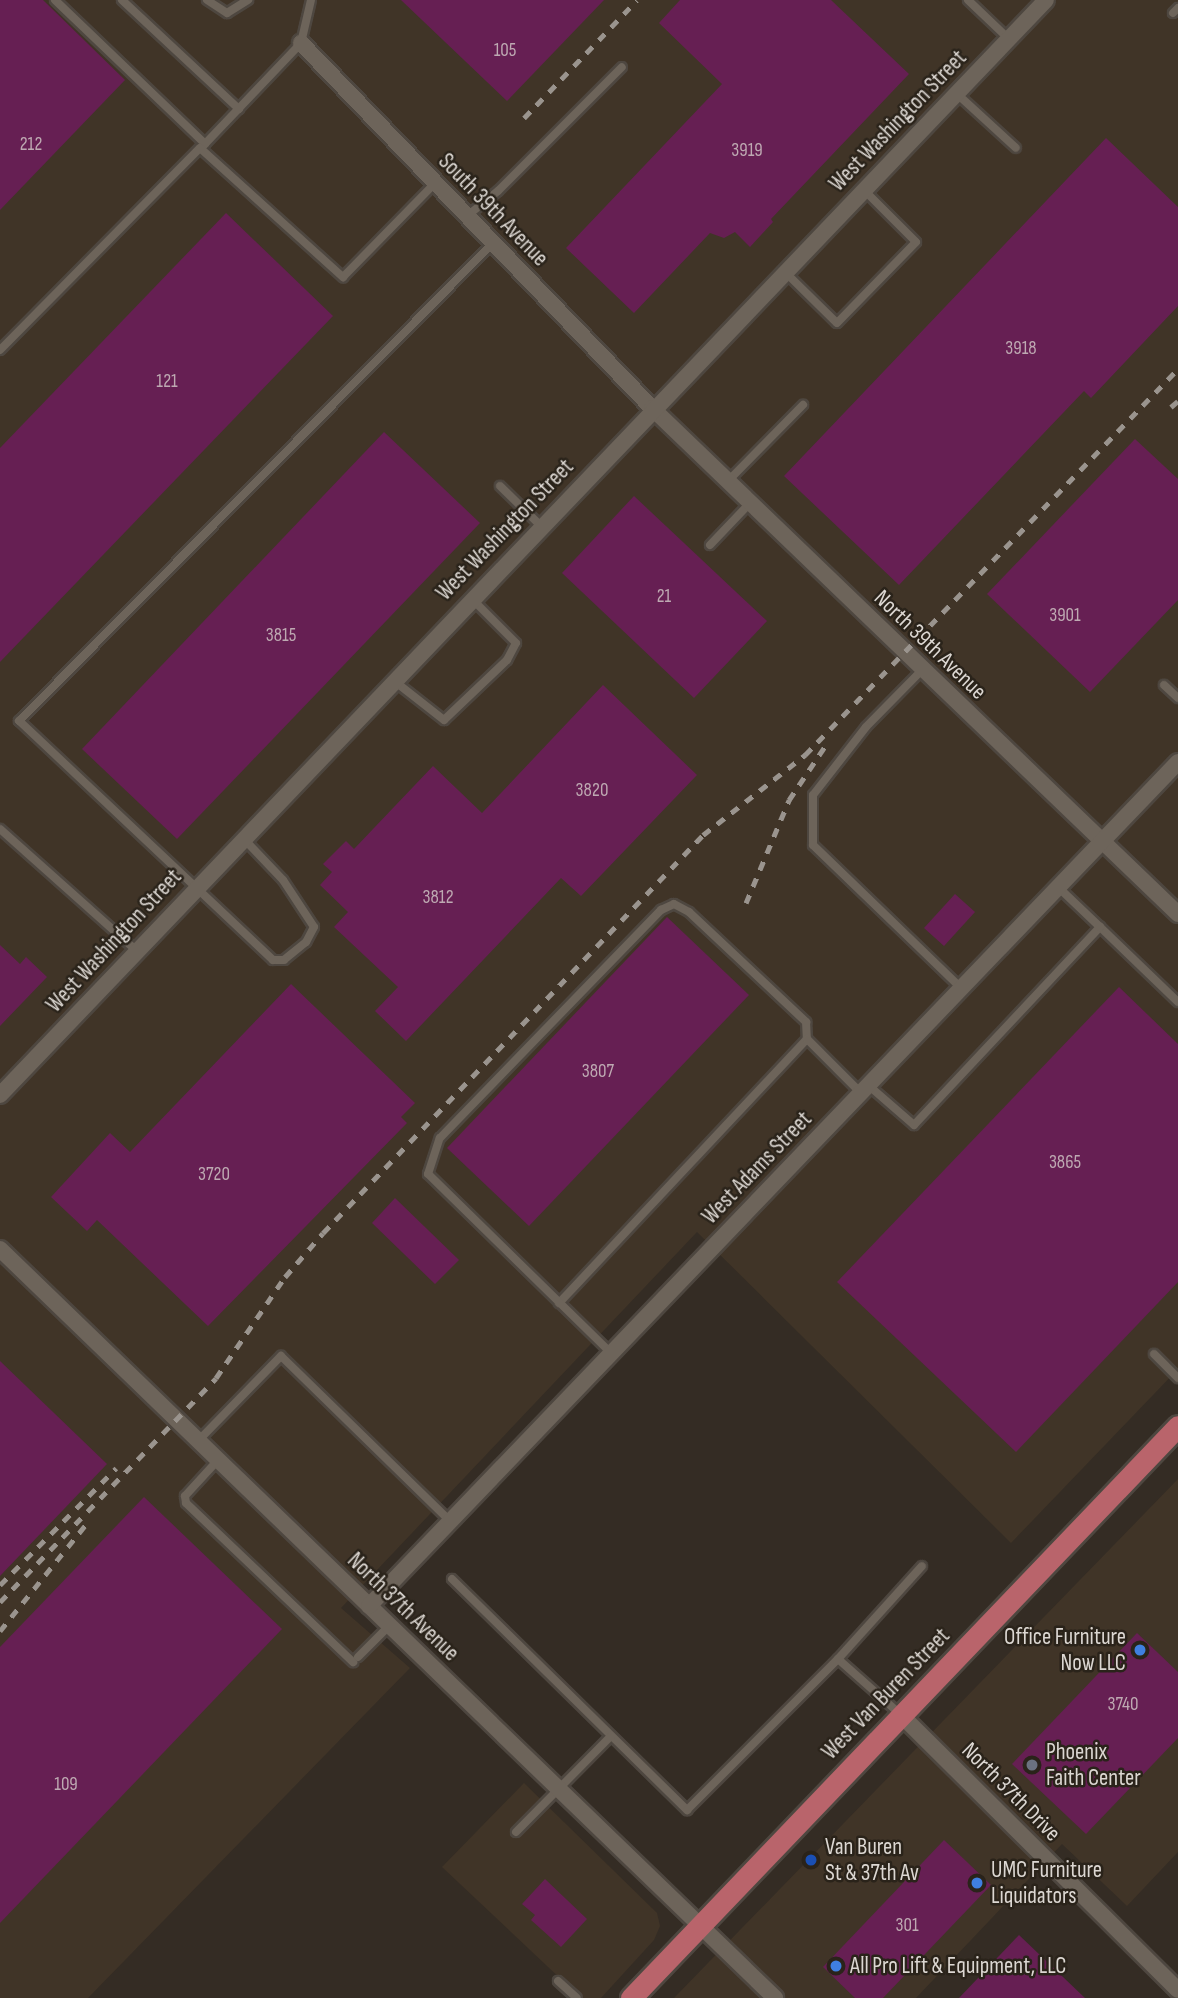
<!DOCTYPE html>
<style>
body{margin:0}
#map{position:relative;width:1178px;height:1998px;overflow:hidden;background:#342c24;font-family:"Sofia Sans Condensed",sans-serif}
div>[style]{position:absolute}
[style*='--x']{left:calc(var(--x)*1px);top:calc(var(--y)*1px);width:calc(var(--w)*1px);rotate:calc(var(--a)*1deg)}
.built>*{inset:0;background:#403427}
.building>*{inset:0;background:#661f53}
.roads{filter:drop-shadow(2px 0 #4e4740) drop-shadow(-2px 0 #4e4740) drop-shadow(0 2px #4e4740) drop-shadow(0 -2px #4e4740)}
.lane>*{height:8px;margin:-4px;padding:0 4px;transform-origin:4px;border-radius:4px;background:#6d645a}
.street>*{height:16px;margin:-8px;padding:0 8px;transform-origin:8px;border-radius:8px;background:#6d645a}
.primary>*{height:21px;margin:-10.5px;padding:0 10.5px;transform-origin:10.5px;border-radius:10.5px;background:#b9646b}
.rail>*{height:5px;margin-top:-2.5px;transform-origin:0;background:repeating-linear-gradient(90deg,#9a948e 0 9px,transparent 0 18px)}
.dots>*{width:19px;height:19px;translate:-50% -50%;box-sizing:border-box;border:4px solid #2a231a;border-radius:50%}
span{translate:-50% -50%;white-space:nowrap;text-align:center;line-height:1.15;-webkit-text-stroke:5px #2a231a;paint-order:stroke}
.number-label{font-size:19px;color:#bea9b2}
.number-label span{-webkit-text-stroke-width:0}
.street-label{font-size:23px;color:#dcd7d2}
.poi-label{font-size:23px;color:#dcd7d2}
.right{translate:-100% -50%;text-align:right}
.left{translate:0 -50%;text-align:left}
</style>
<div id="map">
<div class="built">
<i style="clip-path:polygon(0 0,1178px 0,1178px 1369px,1011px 1543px,697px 1232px,341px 1608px,410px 1668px,88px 1998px,0 1998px)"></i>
<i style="clip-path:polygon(1178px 1479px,1178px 1852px,1127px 1906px,1062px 1844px,916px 1998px,674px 1998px)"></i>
<i style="clip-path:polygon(524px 1783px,657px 1913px,660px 1926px,654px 1940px,601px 1998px,581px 1998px,442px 1867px)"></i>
</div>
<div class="building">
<i style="clip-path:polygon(0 0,43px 0,125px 80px,0 210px)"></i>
<i style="clip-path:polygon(401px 0,604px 0,507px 101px)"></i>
<i style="clip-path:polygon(680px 0,831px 0,909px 74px,771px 219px,773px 222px,750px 247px,735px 232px,724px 238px,710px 233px,634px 313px,566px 248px,722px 84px,659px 23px)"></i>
<i style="clip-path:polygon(1106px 138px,1178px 207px,1178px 306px,1091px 398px,1084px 391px,899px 585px,784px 476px)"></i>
<i style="clip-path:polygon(226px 213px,333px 316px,0 662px,0 448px)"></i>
<i style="clip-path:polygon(384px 432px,480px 523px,177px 839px,82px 749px)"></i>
<i style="clip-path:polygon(1135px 439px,1178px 479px,1178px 600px,1090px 692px,987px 594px)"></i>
<i style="clip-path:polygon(634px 496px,767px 621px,694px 698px,562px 573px)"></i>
<i style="clip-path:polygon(603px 685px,697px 775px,581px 896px,561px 878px,406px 1041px,375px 1011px,398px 987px,334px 927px,348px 912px,320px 885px,332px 872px,323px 864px,346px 841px,354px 849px,433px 766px,482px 813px)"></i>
<i style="clip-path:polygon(955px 894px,975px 912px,944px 946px,924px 928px)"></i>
<i style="clip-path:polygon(667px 917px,749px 995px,529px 1226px,447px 1148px)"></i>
<i style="clip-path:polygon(0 945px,20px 964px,26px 957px,47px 977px,0 1026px)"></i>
<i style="clip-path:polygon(291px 984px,415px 1103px,401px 1117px,407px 1123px,208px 1326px,97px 1220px,87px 1231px,51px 1197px,110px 1133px,130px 1152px)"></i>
<i style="clip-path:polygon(1119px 987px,1178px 1044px,1178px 1282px,1016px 1452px,837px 1282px)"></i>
<i style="clip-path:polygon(395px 1198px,459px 1260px,435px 1284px,372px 1223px)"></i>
<i style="clip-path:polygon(0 1361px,107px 1464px,0 1576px)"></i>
<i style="clip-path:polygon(144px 1497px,282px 1629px,0 1923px,0 1647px)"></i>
<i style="clip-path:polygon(1137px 1633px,1178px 1672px,1178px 1738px,1086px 1834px,1012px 1764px)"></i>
<i style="clip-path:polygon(944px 1840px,991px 1885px,883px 1998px,855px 1998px,823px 1967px)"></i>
<i style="clip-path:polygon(545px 1879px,587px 1919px,561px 1947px,531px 1920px,535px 1915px,522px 1904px)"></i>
<i style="clip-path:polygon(1019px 1935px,1085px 1998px,959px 1998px)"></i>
</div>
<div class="roads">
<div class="lane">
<i style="--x:55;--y:0;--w:208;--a:43.8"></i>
<i style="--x:122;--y:0;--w:160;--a:43"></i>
<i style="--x:207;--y:0;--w:24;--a:33"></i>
<i style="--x:227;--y:13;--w:25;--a:-32"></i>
<i style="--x:968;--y:0;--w:57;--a:43.6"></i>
<i style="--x:1173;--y:13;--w:7;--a:-45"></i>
<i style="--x:956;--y:93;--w:81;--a:42.5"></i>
<i style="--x:203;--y:146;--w:142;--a:-46.4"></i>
<i style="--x:301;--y:43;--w:44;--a:-76.9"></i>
<i style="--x:467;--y:216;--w:40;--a:-39"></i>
<i style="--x:498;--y:191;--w:175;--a:-45"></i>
<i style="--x:784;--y:271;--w:74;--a:44.5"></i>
<i style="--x:837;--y:323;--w:113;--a:-45.7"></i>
<i style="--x:916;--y:242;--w:75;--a:-135"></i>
<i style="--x:0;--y:350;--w:284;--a:-45.3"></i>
<i style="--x:200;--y:148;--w:193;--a:42.1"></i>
<i style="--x:343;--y:277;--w:132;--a:-45.6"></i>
<i style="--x:728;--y:481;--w:107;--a:-45.4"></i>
<i style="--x:500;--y:486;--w:56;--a:44.3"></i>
<i style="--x:710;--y:545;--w:58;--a:-46.4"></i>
<i style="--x:922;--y:670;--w:80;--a:134.5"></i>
<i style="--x:866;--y:727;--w:86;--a:127.9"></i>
<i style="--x:813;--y:795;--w:50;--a:90"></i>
<i style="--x:813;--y:845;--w:206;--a:44"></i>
<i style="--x:393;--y:680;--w:65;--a:38.1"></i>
<i style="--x:444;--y:720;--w:87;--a:-43.6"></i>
<i style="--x:507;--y:660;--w:19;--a:-62"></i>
<i style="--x:516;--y:643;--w:64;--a:-135"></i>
<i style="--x:1164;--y:685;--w:19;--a:43"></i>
<i style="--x:0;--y:829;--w:183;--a:41.7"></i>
<i style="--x:243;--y:838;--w:58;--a:46.4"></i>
<i style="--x:283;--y:880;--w:56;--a:56.6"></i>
<i style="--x:314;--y:927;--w:17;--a:118"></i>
<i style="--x:306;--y:942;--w:28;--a:141"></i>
<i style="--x:284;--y:960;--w:11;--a:180"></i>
<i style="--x:273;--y:960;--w:349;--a:-136.7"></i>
<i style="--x:19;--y:721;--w:673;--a:-45.24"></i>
<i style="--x:1100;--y:927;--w:108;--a:43.9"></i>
<i style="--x:868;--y:1085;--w:61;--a:41"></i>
<i style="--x:914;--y:1125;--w:272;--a:-46.8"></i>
<i style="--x:1100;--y:927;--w:58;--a:-136.4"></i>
<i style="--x:559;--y:1303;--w:362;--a:-46.8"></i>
<i style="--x:611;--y:1353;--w:256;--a:-135.6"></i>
<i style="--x:428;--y:1174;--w:38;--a:-72"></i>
<i style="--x:440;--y:1138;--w:318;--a:-45.9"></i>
<i style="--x:661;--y:910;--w:14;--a:-25"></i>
<i style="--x:674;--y:904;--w:17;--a:28"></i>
<i style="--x:689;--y:912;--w:161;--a:43.2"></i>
<i style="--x:806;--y:1022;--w:17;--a:87"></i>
<i style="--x:807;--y:1039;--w:76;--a:45"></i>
<i style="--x:1154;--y:1354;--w:34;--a:45"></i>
<i style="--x:198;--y:1441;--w:119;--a:-45.7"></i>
<i style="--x:281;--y:1356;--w:236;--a:44.3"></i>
<i style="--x:218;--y:1460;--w:49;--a:132.5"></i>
<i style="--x:185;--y:1496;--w:7;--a:82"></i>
<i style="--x:186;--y:1503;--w:231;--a:43.6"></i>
<i style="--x:452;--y:1579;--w:330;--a:44.5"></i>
<i style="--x:687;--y:1810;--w:214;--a:-45"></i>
<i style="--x:838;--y:1659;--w:81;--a:41.5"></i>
<i style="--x:358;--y:1657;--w:44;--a:-45"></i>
<i style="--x:838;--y:1659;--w:125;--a:-47.9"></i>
<i style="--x:516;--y:1832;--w:135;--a:-45.3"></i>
<i style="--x:558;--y:1981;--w:25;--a:42"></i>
</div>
<div class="street">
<i style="--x:301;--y:43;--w:506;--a:46.12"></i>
<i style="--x:652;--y:408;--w:730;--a:43.89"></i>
<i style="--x:0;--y:1095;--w:1514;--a:-46.31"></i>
<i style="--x:0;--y:1249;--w:1078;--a:44.02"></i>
<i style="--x:369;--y:1606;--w:1169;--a:-46.21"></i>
<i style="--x:901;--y:1715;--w:390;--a:44.8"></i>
</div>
<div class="primary">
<i style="--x:631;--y:1998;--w:791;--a:-46.28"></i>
</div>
</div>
<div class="rail">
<i style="--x:524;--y:118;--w:163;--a:-46.2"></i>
<i style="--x:1171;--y:407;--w:9;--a:-41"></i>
<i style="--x:746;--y:903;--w:112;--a:-67.3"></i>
<i style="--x:789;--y:800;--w:66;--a:-56.1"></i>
<i style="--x:0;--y:1585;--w:165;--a:-45.2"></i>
<i style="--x:0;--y:1602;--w:311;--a:-46"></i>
<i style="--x:216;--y:1378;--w:122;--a:-55.7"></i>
<i style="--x:285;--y:1277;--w:58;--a:-49.2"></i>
<i style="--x:323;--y:1233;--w:550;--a:-46.33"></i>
<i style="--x:703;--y:835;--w:130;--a:-38.1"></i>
<i style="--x:805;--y:755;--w:537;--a:-45.98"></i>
<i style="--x:0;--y:1631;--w:140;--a:-51.1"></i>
</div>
<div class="dots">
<i style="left:1140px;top:1650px;background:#3f7fe0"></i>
<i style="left:1032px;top:1765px;background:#6b7280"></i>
<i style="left:811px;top:1860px;background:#1a4fb4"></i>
<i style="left:977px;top:1883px;background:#3f7fe0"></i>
<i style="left:836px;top:1966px;background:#3f7fe0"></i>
</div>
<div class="number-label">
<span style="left:505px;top:51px">105</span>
<span style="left:31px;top:145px">212</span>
<span style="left:747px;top:151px">3919</span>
<span style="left:1021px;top:349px">3918</span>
<span style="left:167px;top:382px">121</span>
<span style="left:664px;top:597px">21</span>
<span style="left:1065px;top:616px">3901</span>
<span style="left:281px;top:636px">3815</span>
<span style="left:592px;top:791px">3820</span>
<span style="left:438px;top:898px">3812</span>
<span style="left:598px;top:1072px">3807</span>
<span style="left:1065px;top:1163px">3865</span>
<span style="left:214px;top:1175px">3720</span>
<span style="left:1123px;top:1705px">3740</span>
<span style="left:66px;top:1785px">109</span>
<span style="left:907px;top:1926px">301</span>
</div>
<div class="street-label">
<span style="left:898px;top:121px;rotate:-46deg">West Washington Street</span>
<span style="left:493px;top:210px;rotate:46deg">South 39th Avenue</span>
<span style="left:505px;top:530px;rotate:-46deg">West Washington Street</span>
<span style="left:930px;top:645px;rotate:44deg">North 39th Avenue</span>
<span style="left:114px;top:941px;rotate:-47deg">West Washington Street</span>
<span style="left:757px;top:1168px;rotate:-46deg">West Adams Street</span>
<span style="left:403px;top:1607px;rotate:44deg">North 37th Avenue</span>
<span style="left:886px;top:1694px;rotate:-46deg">West Van Buren Street</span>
<span style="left:1011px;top:1792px;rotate:45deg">North 37th Drive</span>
</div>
<div class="poi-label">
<span class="right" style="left:1126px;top:1650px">Office Furniture<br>Now LLC</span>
<span class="left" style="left:1046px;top:1765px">Phoenix<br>Faith Center</span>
<span class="left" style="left:825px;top:1860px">Van Buren<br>St &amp; 37th Av</span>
<span class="left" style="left:991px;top:1883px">UMC Furniture<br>Liquidators</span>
<span class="left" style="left:850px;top:1966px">All Pro Lift &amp; Equipment, LLC</span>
</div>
</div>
